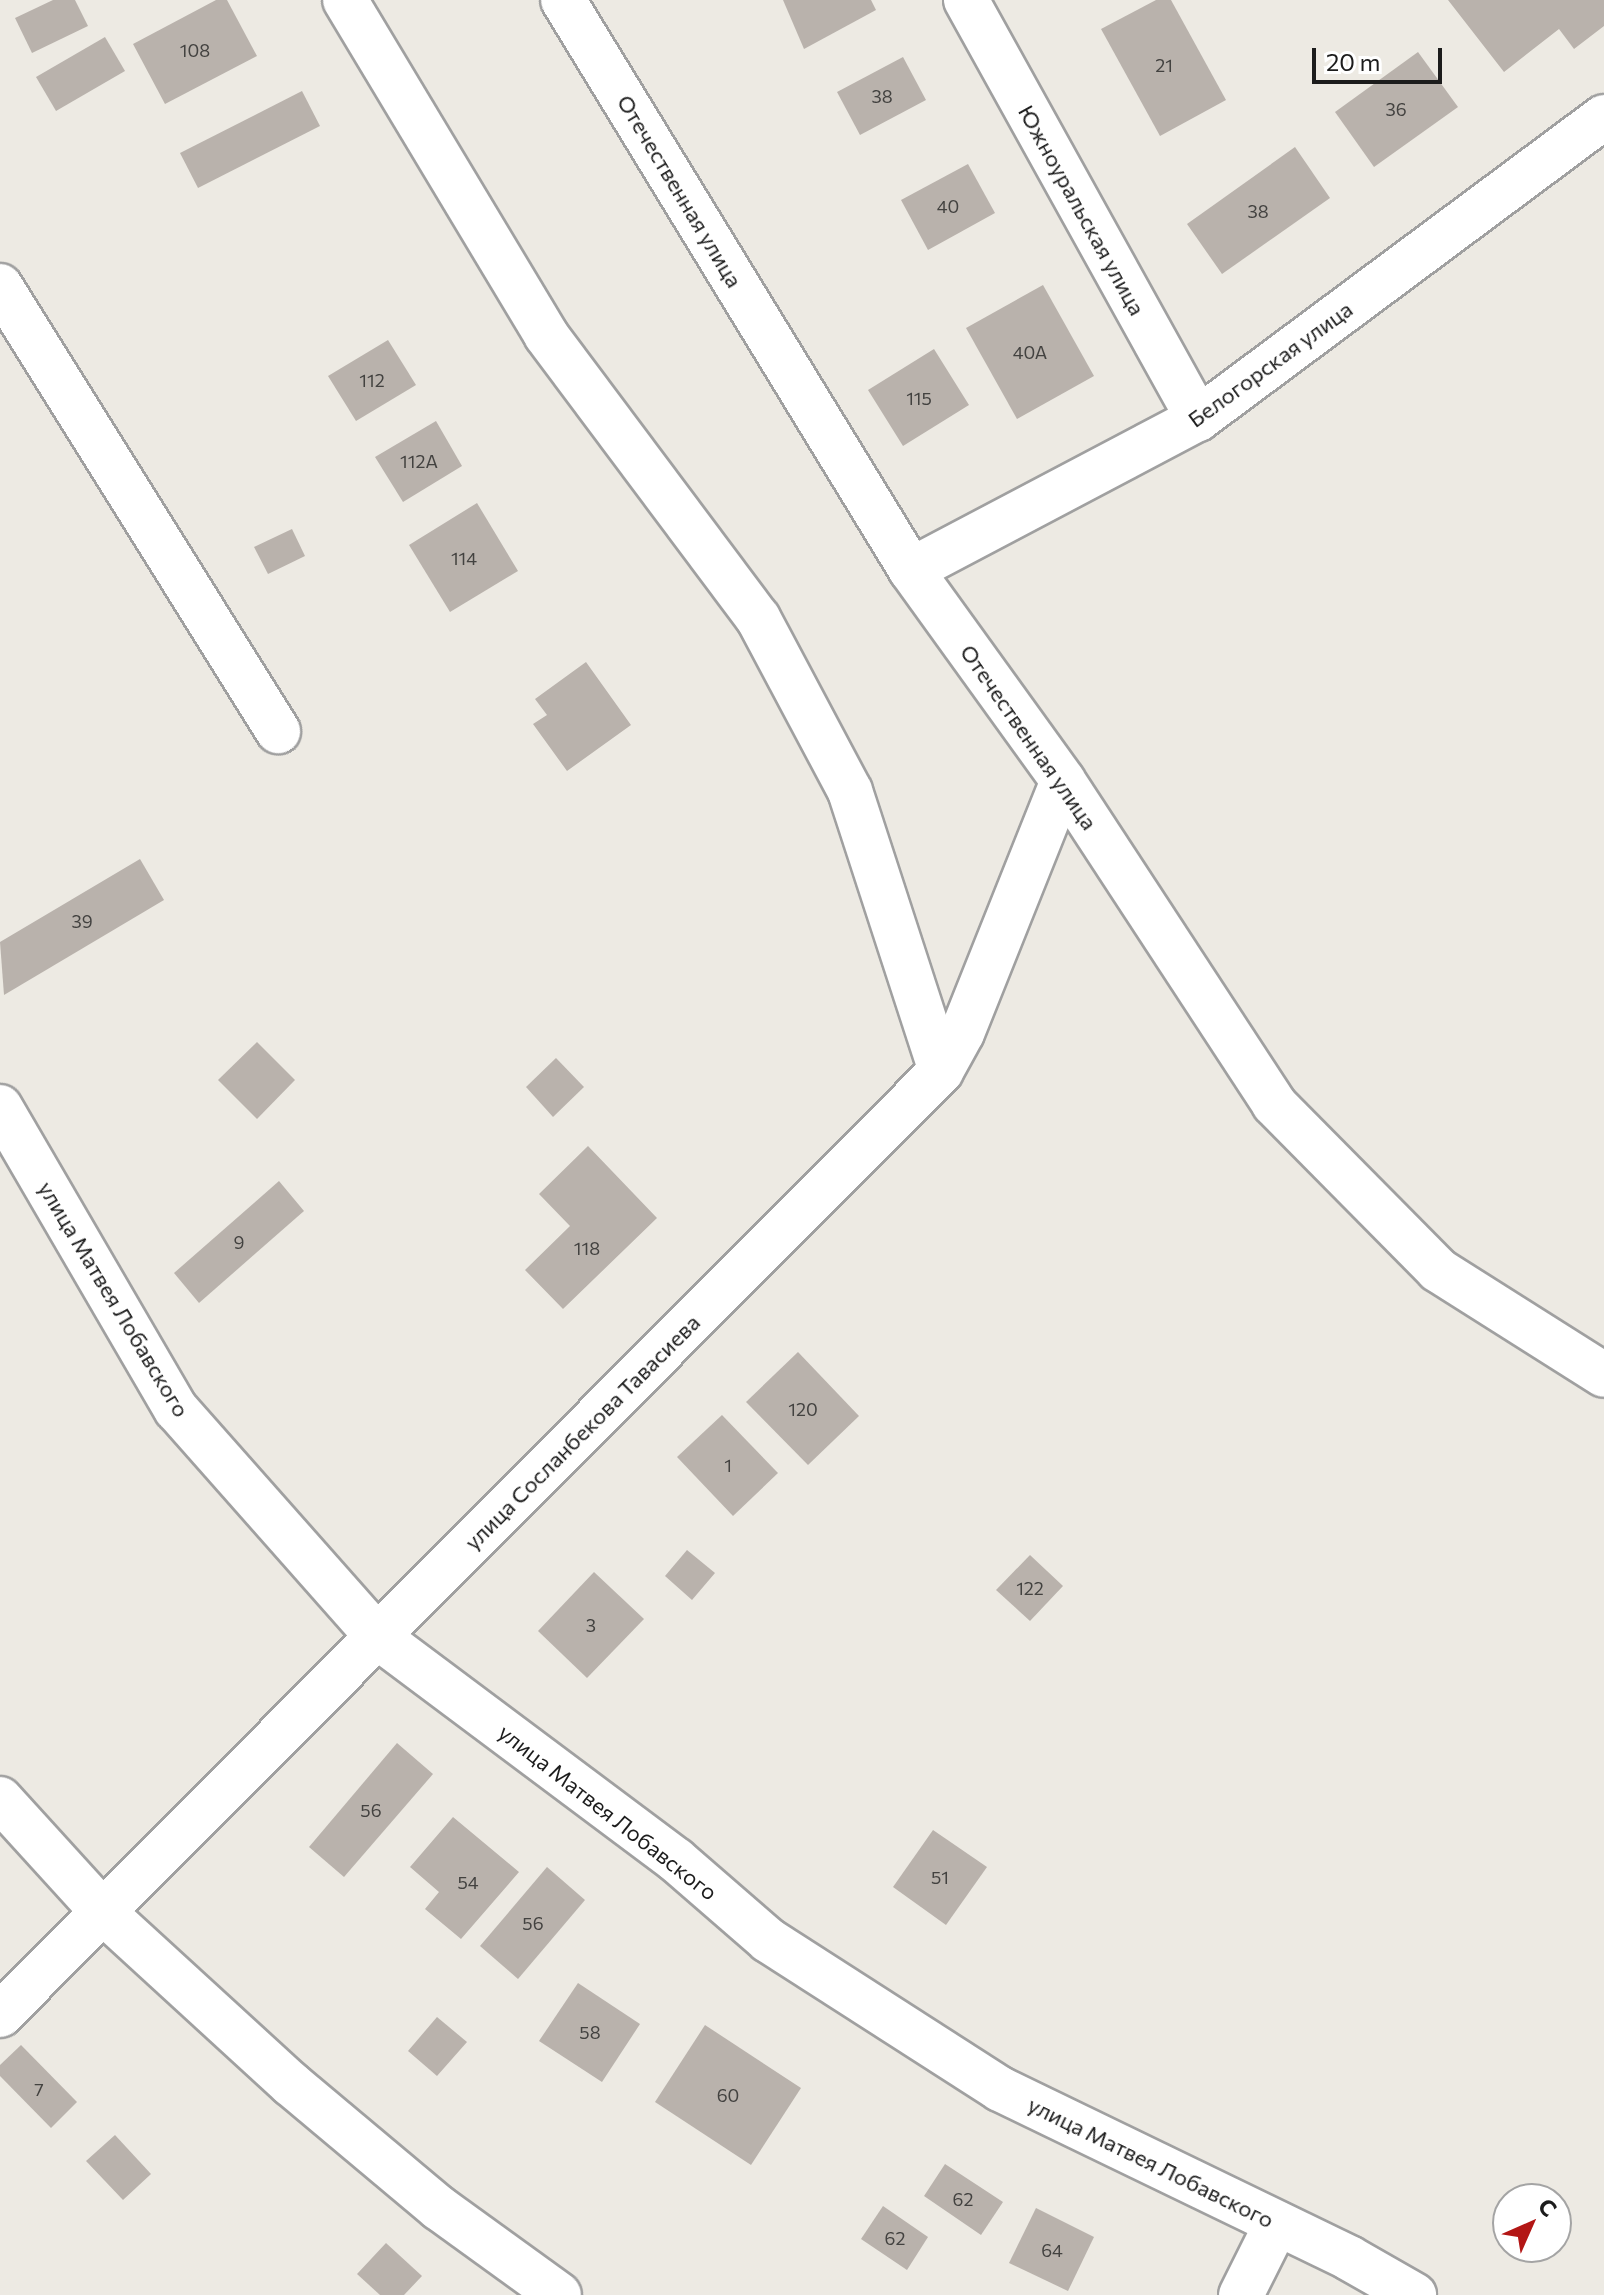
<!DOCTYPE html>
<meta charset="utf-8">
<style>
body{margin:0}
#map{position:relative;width:1604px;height:2295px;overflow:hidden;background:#edeae3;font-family:Commissioner,sans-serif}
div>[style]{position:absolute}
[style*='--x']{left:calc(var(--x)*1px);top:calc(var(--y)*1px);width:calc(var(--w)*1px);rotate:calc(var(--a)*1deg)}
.building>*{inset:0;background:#b9b2ac}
.roads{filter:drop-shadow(2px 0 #a0a0a0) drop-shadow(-2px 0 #a0a0a0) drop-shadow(0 2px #a0a0a0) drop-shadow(0 -2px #a0a0a0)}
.street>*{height:44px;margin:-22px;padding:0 22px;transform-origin:22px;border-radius:22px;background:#fff}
span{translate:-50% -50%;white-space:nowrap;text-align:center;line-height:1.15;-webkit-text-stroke:7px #fff;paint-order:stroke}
.number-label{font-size:18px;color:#434240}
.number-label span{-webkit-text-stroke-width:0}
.street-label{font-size:22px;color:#1c1c1c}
.north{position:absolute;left:1492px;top:2183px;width:80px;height:80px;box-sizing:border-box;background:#fff;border:2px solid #a4a4a4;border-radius:50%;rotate:45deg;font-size:22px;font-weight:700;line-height:32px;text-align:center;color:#1c1c1c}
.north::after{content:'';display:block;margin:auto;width:28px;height:36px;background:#b31615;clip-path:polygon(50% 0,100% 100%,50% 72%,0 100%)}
.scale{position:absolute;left:1312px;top:48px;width:130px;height:36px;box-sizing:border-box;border:4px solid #1c1c1c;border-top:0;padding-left:10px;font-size:24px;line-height:28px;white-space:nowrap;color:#1c1c1c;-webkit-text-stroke:6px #fff;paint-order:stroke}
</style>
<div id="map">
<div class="building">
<i style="clip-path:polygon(53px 0,75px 0,88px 26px,32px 53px,15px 18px)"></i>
<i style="clip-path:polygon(216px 0,227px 0,257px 56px,165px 104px,133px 44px)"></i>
<i style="clip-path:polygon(783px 0,871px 0,876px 10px,804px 49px)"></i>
<i style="clip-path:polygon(1156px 0,1171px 0,1226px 100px,1160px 136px,1101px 29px)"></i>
<i style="clip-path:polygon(1448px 0,1604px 0,1604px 26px,1574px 49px,1559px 29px,1504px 72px)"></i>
<i style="clip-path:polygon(105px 37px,125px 71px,56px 111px,36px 77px)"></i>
<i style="clip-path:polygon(1418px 52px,1458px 107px,1374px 167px,1335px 112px)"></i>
<i style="clip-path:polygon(903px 57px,926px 100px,860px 135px,837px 92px)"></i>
<i style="clip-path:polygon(302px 91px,320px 126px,198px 188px,180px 153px)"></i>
<i style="clip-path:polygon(1295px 147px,1330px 198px,1222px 274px,1187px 224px)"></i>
<i style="clip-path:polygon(968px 164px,995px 213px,928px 250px,901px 200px)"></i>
<i style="clip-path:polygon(1043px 285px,1094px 376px,1017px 419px,966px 328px)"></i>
<i style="clip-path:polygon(388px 340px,416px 385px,356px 421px,328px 376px)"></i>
<i style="clip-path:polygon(934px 349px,969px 405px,903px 446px,868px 390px)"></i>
<i style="clip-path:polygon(436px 421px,462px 466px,403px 502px,375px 457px)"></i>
<i style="clip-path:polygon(477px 503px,518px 571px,450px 612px,409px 545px)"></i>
<i style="clip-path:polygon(292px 529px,305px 556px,268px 574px,254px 547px)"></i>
<i style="clip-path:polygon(586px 662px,631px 725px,567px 771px,533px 724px,547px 715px,535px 699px)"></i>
<i style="clip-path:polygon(140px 859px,164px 900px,4px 995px,0 942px)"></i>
<i style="clip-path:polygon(257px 1042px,295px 1080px,257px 1119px,218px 1080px)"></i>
<i style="clip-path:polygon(556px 1058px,584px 1087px,553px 1117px,526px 1087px)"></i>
<i style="clip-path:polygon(588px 1146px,657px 1218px,563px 1309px,525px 1270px,570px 1226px,539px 1194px)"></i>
<i style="clip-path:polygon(279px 1181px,304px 1211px,199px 1303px,174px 1273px)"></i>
<i style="clip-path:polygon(798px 1352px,859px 1416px,808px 1465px,746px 1402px)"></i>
<i style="clip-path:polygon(722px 1415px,778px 1473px,733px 1516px,677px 1457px)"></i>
<i style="clip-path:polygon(687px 1550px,715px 1573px,692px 1600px,665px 1576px)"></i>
<i style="clip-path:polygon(1030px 1555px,1063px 1586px,1030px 1621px,996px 1590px)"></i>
<i style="clip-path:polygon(594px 1572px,644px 1619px,587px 1678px,538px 1631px)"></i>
<i style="clip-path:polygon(397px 1743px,433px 1774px,344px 1877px,309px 1847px)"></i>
<i style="clip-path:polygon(453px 1817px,519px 1872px,461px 1939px,425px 1909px,439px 1892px,410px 1867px)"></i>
<i style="clip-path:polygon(933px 1830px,987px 1867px,946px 1925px,893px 1887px)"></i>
<i style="clip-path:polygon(547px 1867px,585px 1900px,518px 1979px,480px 1946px)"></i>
<i style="clip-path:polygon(578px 1983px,640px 2024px,602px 2082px,539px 2041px)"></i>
<i style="clip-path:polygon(437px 2017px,467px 2042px,437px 2076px,408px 2051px)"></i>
<i style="clip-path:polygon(705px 2025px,801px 2088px,751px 2165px,655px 2102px)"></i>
<i style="clip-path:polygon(21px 2045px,77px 2102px,51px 2128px,0 2076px,0 2065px)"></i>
<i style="clip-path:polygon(115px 2135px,151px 2174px,123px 2200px,86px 2161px)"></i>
<i style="clip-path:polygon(945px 2164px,1003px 2202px,981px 2235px,924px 2196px)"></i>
<i style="clip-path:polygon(883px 2206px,928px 2237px,907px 2270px,861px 2239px)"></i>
<i style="clip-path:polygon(1036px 2208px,1094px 2237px,1068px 2291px,1009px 2263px)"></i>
<i style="clip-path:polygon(386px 2243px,422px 2276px,404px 2295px,380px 2295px,357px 2274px)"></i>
</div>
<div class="roads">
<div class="street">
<i style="--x:345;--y:0;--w:391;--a:59"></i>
<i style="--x:546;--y:335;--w:354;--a:53.2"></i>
<i style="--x:758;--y:618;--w:196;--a:62"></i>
<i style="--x:850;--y:791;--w:294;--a:72"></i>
<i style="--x:563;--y:0;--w:668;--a:58.59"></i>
<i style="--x:911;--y:570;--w:260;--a:54.2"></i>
<i style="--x:1063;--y:781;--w:386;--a:56.8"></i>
<i style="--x:1274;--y:1104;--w:233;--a:45.3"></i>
<i style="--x:1438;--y:1270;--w:196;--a:32.3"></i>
<i style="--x:966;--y:0;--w:479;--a:61"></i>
<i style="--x:0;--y:286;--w:525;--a:58.01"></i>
<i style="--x:911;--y:570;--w:324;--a:-27.8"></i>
<i style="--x:1198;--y:419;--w:506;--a:-36.64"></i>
<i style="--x:0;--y:1107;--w:350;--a:59.8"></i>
<i style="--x:176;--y:1409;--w:305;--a:48.5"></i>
<i style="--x:378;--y:1637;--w:372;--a:36.8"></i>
<i style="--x:676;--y:1860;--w:122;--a:41"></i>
<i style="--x:768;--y:1940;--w:276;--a:32.7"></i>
<i style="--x:1000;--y:2089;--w:388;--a:25.8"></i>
<i style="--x:1349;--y:2258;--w:75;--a:29.6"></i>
<i style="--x:0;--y:1799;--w:151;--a:47.7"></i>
<i style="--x:102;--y:1911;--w:256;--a:42.5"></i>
<i style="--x:291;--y:2084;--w:193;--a:40"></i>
<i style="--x:439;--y:2208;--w:148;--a:35.9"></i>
<i style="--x:0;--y:2015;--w:1333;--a:-45.09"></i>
<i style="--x:941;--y:1071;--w:43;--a:-61.1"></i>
<i style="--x:962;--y:1033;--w:271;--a:-68.2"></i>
<i style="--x:1241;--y:2295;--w:80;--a:-63.4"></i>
</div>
</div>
<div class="number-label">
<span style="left:195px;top:50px">108</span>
<span style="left:1164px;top:65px">21</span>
<span style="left:882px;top:96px">38</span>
<span style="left:1396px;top:109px">36</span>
<span style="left:948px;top:206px">40</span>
<span style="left:1258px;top:211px">38</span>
<span style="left:1030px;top:352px">40А</span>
<span style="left:372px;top:380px">112</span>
<span style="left:919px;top:398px">115</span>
<span style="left:419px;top:461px">112А</span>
<span style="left:464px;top:558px">114</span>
<span style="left:82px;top:921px">39</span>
<span style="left:239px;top:1242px">9</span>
<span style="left:587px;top:1248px">118</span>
<span style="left:803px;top:1409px">120</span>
<span style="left:728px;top:1465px">1</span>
<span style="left:1030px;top:1588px">122</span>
<span style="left:591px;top:1625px">3</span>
<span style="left:371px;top:1810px">56</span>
<span style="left:940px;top:1877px">51</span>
<span style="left:468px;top:1882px">54</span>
<span style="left:533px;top:1923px">56</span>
<span style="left:590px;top:2032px">58</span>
<span style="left:39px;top:2089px">7</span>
<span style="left:728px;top:2095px">60</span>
<span style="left:963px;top:2199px">62</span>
<span style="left:895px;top:2238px">62</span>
<span style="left:1052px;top:2250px">64</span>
</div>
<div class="street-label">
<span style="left:680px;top:191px;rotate:59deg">Отечественная улица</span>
<span style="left:1082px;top:210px;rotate:61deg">Южноуральская улица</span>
<span style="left:1270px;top:364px;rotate:-36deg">Белогорская улица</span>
<span style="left:1029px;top:737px;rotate:55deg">Отечественная улица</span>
<span style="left:114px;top:1299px;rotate:59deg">улица Матвея Лобавского</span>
<span style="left:582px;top:1432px;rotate:-45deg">улица Сосланбекова Тавасиева</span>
<span style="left:608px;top:1812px;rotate:38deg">улица Матвея Лобавского</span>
<span style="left:1151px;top:2162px;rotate:26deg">улица Матвея Лобавского</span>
</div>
<div class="north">С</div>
<div class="scale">20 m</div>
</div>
